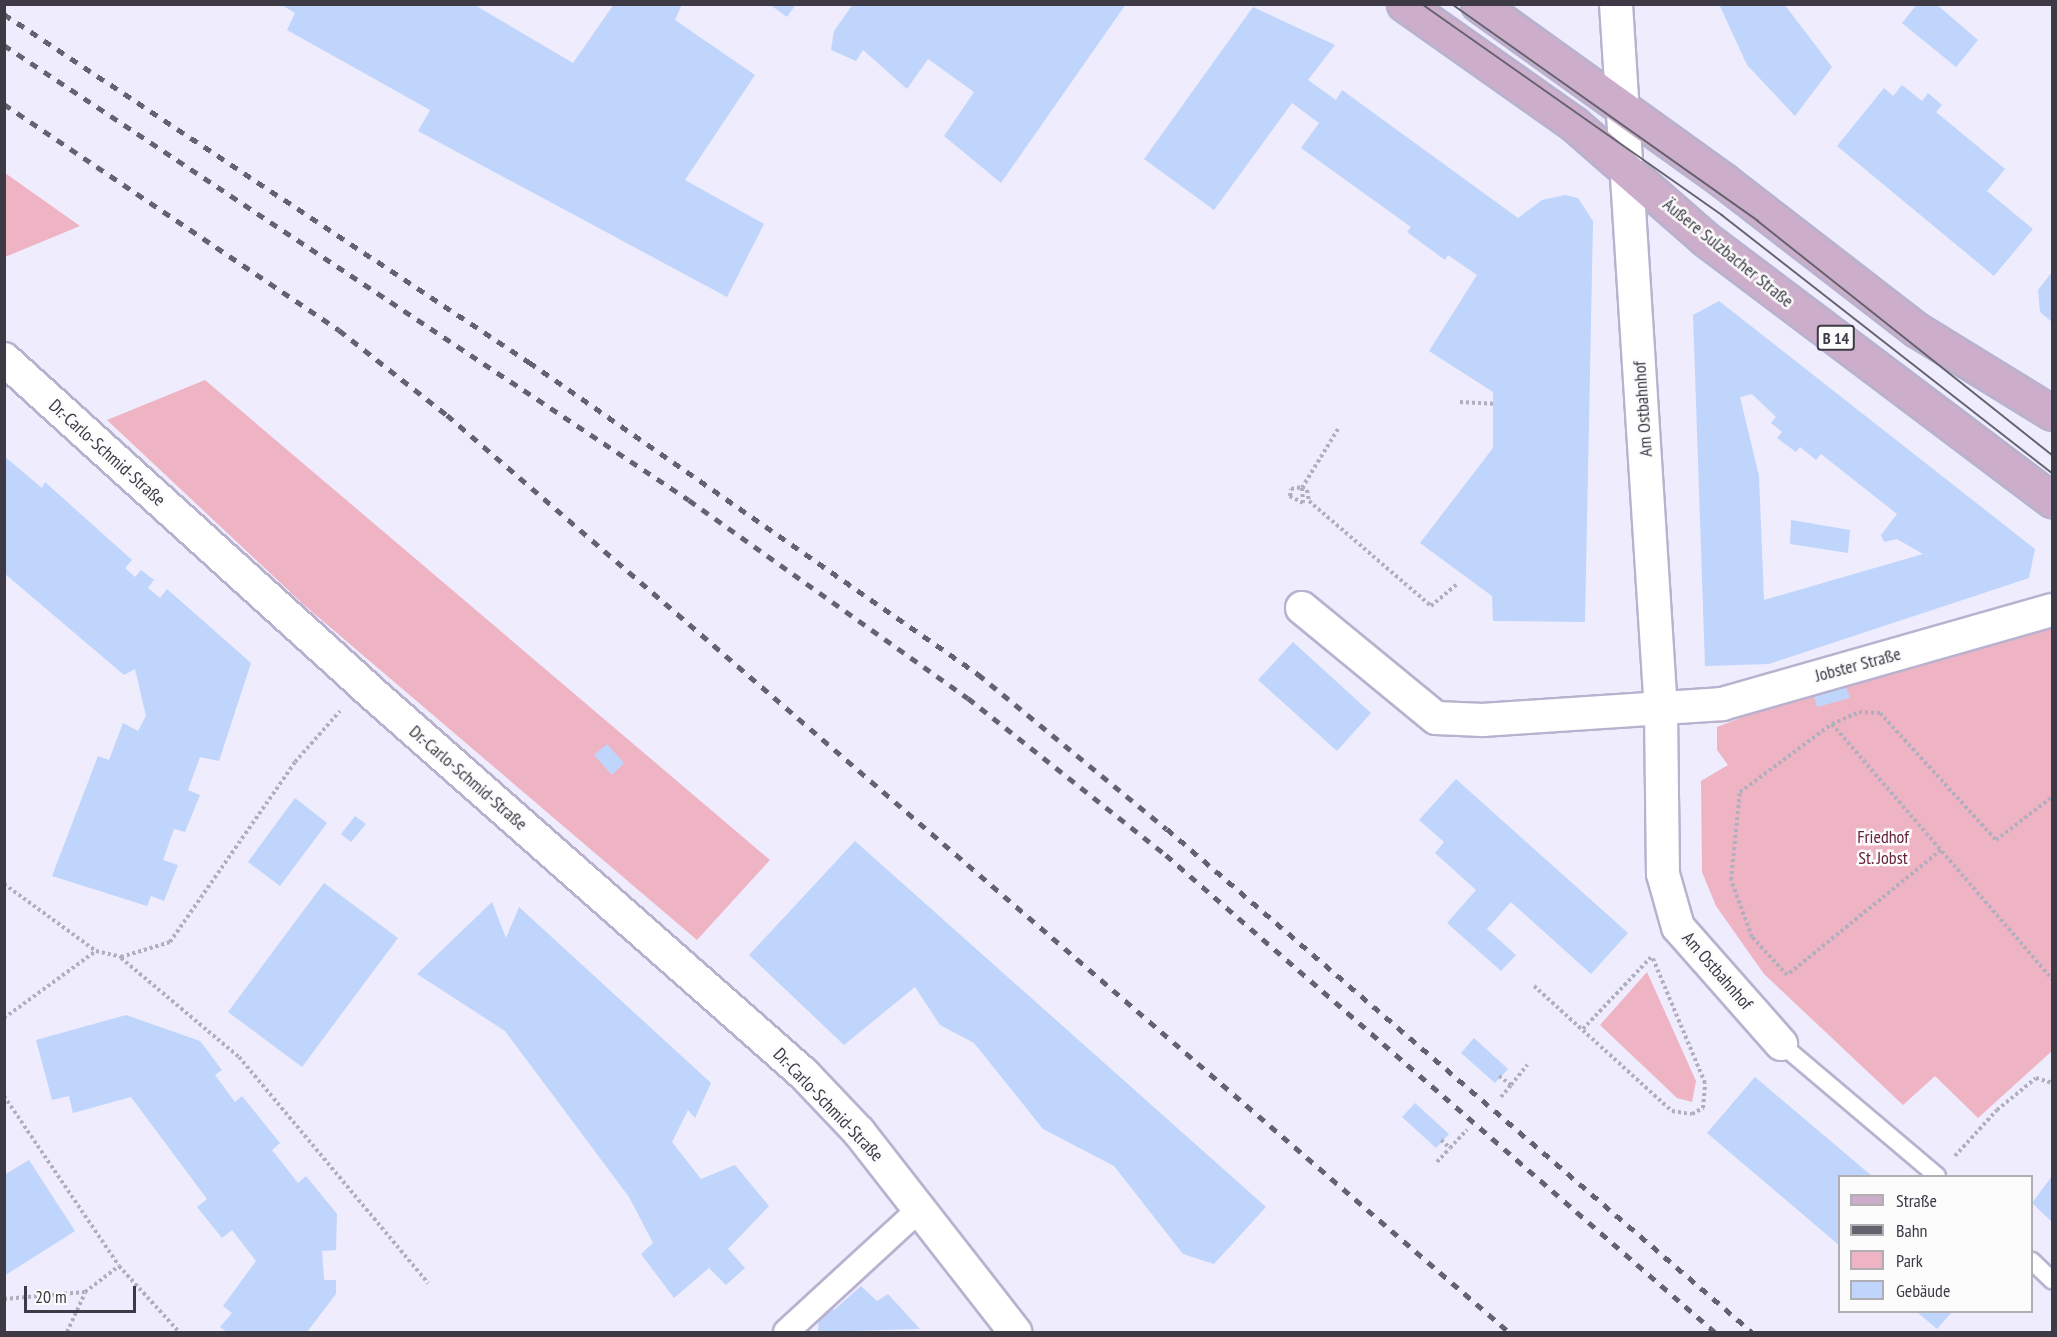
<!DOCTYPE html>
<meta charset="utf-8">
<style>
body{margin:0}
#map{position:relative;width:2057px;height:1337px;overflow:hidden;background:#efecfe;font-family:"PT Sans Narrow",sans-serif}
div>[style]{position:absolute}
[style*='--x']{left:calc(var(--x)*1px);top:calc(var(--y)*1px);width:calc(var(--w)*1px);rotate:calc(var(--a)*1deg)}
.green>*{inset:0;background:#eeb4c3}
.building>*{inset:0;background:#bfd5fc}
.path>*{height:4px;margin-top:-2px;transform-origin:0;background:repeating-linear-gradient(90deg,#b1aebe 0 3px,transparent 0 6px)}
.roads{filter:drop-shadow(2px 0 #b8b2cf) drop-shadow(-2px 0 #b8b2cf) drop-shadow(0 2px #b8b2cf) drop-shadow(0 -2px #b8b2cf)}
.service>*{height:16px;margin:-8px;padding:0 8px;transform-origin:8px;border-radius:8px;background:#fff}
.pedestrian>*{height:24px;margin:-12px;padding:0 12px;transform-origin:12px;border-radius:12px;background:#fff}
.minor>*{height:32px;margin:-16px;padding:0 16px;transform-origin:16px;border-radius:16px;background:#fff}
.primary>*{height:33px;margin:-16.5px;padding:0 16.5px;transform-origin:16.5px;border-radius:16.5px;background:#ccadca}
.tram>*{height:1.5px;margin:-0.75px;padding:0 0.75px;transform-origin:0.75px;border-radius:0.75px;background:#65626f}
.rail>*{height:4.5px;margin-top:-2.25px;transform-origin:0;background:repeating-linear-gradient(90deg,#65626f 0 8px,transparent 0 16px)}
span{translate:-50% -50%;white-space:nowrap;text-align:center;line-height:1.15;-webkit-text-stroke:5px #fcfcfc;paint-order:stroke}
.shield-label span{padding:2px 4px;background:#fcfcfc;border:2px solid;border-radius:4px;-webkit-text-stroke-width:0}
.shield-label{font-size:16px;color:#3d3a46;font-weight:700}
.street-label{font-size:18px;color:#3d3a46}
.park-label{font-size:18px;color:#68213a}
.frame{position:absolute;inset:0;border:6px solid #3d3a46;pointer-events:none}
.legend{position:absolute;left:1838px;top:1175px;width:195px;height:138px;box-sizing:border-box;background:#fcfcfc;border:2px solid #b0aeb3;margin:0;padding:8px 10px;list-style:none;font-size:18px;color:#3d3a46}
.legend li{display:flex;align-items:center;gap:12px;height:30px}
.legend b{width:30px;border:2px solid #b0aeb3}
.scale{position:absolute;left:24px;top:1286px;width:112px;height:27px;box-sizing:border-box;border:3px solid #3d3a46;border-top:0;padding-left:8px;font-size:18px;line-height:21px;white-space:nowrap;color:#3d3a46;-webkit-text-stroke:4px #fcfcfc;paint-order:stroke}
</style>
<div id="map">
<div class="green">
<i style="clip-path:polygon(5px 173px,80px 226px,5px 257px)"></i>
<i style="clip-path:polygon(205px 380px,770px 860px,697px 940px,304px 605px,107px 420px)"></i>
<i style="clip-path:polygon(2052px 621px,2052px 1051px,1978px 1118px,1935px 1076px,1903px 1105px,1764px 974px,1716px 906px,1702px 872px,1701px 781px,1728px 765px,1717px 750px,1717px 727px,1812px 690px)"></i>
<i style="clip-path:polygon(1647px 972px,1696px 1081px,1692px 1102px,1677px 1098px,1600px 1025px)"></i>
</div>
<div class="building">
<i style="clip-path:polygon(280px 4px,473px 4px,573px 63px,614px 4px,682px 4px,675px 20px,755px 75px,685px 180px,764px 224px,727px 297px,418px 131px,430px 110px,287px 30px,295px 13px)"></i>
<i style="clip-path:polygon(769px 4px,796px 4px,787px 17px)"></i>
<i style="clip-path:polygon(1029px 4px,1126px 4px,1001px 183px,944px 136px,974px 92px,928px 59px,907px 89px,863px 50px,856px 61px,831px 50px,834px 31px,853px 4px)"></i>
<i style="clip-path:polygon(1719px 4px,1784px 4px,1832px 67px,1795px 116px,1747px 65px)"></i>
<i style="clip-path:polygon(1917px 4px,1936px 4px,1978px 40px,1956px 67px,1902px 23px)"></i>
<i style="clip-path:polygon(1253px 7px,1335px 45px,1308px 80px,1336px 100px,1342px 90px,1518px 218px,1542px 200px,1565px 195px,1578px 198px,1593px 221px,1585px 622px,1493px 621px,1492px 596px,1420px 543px,1493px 448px,1493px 392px,1429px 351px,1477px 275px,1448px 255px,1445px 260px,1407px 232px,1411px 227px,1301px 148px,1319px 123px,1292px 103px,1214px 210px,1144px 159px)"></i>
<i style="clip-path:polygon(1902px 85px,1922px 101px,1928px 93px,1942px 105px,1936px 112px,2005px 169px,1987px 191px,2033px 229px,1994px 276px,1837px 146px,1884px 88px,1893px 96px)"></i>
<i style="clip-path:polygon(2052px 272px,2052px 322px,2040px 312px,2038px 290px)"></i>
<i style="clip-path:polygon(evenodd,1719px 301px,2035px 549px,2029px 578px,1769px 664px,1705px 666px,1693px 315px,1719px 301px,1752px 394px,1776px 417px,1771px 423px,1782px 432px,1777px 438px,1796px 452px,1800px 447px,1816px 460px,1821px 454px,1897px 514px,1881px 535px,1884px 542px,1897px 539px,1923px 554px,1764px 600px,1759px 476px,1740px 397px,1752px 394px)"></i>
<i style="clip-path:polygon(4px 456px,42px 488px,45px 482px,132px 560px,125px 568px,135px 577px,141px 570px,154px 580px,148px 588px,160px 598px,167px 589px,251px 663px,219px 761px,200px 757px,188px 790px,200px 795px,185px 832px,174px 829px,163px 860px,178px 865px,164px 901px,151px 896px,147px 906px,52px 876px,98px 756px,109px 760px,123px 723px,138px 731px,146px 716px,135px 669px,124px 675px,4px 573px)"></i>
<i style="clip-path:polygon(1791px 520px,1850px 530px,1848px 553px,1790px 544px)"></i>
<i style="clip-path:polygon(1293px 642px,1371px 713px,1337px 751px,1258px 680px)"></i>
<i style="clip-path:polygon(1844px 681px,1850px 698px,1817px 707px,1812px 690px)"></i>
<i style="clip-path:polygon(607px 744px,624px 763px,612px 775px,594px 755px)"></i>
<i style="clip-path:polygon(1456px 779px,1628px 933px,1591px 974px,1511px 902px,1487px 929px,1516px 955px,1501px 971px,1447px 923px,1476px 890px,1435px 853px,1444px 842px,1419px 820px)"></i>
<i style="clip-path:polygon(295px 798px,327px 823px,280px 886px,248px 862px)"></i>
<i style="clip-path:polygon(355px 816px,366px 824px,351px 842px,341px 834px)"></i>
<i style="clip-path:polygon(855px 841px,1266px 1207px,1214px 1264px,1183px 1254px,1114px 1166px,1043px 1129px,974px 1043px,940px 1025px,915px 987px,844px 1045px,749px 955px)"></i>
<i style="clip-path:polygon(324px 883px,398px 938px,302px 1067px,228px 1012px)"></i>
<i style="clip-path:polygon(492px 902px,506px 938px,519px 907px,711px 1083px,695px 1118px,688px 1110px,672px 1142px,701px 1179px,735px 1165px,769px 1206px,728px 1249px,745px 1268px,726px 1285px,709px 1268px,674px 1298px,641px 1254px,653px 1243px,629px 1197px,505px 1031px,417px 974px)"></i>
<i style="clip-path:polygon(126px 1015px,200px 1041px,222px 1070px,215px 1075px,235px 1102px,242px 1096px,280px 1143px,272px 1150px,298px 1183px,306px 1176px,337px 1214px,336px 1250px,322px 1251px,324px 1280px,336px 1280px,336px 1294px,307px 1332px,227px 1332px,220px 1327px,232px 1313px,223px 1306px,256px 1261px,232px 1230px,222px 1238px,197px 1207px,207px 1199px,131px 1097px,73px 1113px,69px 1096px,52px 1100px,36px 1040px)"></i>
<i style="clip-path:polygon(1474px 1038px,1508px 1069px,1495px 1083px,1461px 1053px)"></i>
<i style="clip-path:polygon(1755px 1077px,1872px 1176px,1840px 1176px,1840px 1246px,1707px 1133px)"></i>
<i style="clip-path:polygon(1415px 1103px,1449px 1134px,1436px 1148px,1402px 1117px)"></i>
<i style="clip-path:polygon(29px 1160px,75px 1231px,4px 1276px,4px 1175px)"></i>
<i style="clip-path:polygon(2052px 1176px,2052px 1222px,2032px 1203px)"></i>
<i style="clip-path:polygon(861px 1286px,877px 1301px,888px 1294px,920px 1329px,818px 1332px,819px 1312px,827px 1304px,834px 1310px)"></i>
<i style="clip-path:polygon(1917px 1312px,1952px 1312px,1937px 1329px)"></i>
</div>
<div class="path">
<i style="--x:1460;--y:402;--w:34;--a:3"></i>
<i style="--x:1338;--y:429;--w:69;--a:121.4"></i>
<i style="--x:1302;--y:488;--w:15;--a:86"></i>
<i style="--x:1303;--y:503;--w:15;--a:-152"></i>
<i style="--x:1290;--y:496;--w:7;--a:-82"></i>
<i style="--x:1291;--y:489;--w:11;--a:-10"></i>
<i style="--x:1302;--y:487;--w:6;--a:31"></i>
<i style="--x:1307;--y:490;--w:11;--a:80"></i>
<i style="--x:1309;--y:501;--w:161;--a:40.7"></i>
<i style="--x:1431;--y:606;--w:34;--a:-40"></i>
<i style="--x:1832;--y:724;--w:337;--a:49.2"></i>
<i style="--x:1941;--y:850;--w:198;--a:140.9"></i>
<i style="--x:1787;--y:975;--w:52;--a:-132.6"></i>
<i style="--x:1752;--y:937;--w:61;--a:-110.2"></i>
<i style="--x:1731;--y:880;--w:88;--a:-84.2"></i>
<i style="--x:1740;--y:792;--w:114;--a:-36.5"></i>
<i style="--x:1832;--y:724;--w:30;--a:-24"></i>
<i style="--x:1859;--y:712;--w:21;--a:3"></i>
<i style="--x:1880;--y:713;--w:172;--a:47.6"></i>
<i style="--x:1996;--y:840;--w:71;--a:-37.5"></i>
<i style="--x:4;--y:884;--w:114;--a:36.1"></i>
<i style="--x:121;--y:958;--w:154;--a:40"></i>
<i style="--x:239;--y:1057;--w:295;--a:50.1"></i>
<i style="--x:1534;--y:986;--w:186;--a:42.2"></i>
<i style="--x:1672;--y:1111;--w:20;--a:9"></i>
<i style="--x:1692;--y:1114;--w:13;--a:-29"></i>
<i style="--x:1703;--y:1108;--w:25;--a:-85"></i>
<i style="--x:1705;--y:1083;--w:138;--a:-112.7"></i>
<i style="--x:4;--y:1018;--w:114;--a:-36.1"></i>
<i style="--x:96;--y:951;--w:26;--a:13"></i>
<i style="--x:121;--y:957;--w:51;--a:-17"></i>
<i style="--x:170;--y:942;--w:219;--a:-55.2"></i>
<i style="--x:295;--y:762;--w:68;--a:-48.6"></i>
<i style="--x:1583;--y:1029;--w:102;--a:-46.6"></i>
<i style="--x:1499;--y:1076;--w:15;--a:37"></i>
<i style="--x:1511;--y:1085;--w:26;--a:-51"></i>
<i style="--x:4;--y:1096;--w:205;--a:55.9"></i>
<i style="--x:119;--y:1266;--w:89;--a:47.7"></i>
<i style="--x:1501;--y:1097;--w:16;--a:-50"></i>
<i style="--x:1441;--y:1140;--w:12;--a:42"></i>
<i style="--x:1450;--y:1148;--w:25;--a:-47"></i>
<i style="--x:1955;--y:1156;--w:62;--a:-47.6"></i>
<i style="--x:1997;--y:1110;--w:50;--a:-39.4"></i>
<i style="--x:2036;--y:1078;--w:17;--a:17"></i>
<i style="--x:1437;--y:1162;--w:19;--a:-47"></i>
<i style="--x:4;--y:1299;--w:81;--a:-4.9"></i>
<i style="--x:85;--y:1292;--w:43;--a:-37.4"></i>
<i style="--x:67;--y:1332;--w:43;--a:-65.2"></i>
</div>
<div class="roads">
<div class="service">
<i style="--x:1781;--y:1044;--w:204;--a:40.2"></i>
<i style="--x:2032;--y:1261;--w:28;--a:44"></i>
</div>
<div class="pedestrian">
<i style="--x:786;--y:1332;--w:183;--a:-42.6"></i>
</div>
<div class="minor">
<i style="--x:1616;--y:4;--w:708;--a:86.36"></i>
<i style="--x:1661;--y:711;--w:163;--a:89.3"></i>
<i style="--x:1663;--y:874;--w:55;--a:74.2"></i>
<i style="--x:1678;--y:927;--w:156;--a:48.6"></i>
<i style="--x:4;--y:359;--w:485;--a:42.2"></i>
<i style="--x:363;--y:685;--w:589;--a:41.42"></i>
<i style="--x:805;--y:1075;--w:79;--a:46.5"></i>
<i style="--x:859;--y:1132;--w:254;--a:52"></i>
<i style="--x:1302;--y:608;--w:173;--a:39.4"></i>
<i style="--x:1436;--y:718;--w:47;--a:2.4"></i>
<i style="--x:1483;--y:720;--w:240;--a:-3.8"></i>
<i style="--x:1722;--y:704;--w:343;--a:-15.9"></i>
</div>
<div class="primary">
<i style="--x:1404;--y:4;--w:208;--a:35.2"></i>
<i style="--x:1574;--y:124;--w:173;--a:41.2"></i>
<i style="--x:1704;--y:238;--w:436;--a:37"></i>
<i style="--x:1478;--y:4;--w:303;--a:35.7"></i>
<i style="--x:1724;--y:181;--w:244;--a:37.7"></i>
<i style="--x:1917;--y:330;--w:158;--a:31.6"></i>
</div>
</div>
<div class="tram">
<i style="--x:1422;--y:4;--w:367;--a:35.1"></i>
<i style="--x:1722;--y:215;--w:419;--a:38"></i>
<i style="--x:1452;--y:4;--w:375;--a:35.3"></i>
<i style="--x:1758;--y:221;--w:376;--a:38.5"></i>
</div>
<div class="rail">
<i style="--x:4;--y:14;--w:630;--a:33.54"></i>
<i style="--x:529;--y:362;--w:547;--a:34.79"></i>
<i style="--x:978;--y:674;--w:244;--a:39.4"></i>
<i style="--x:1167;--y:829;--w:772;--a:40.69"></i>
<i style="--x:4;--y:45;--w:822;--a:33.59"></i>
<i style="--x:689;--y:500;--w:342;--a:35.4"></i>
<i style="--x:968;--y:698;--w:253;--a:38.4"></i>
<i style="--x:1166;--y:855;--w:727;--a:40.99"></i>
<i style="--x:4;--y:104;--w:404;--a:34"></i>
<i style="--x:339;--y:330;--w:137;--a:38.2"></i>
<i style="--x:447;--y:415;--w:1403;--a:40.81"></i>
</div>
<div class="shield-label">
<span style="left:1836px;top:338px">B 14</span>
</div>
<div class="street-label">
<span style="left:1728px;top:253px;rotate:39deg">Äußere Sulzbacher Straße</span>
<span style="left:1643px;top:409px;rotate:-94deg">Am Ostbahnhof</span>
<span style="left:107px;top:453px;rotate:42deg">Dr.-Carlo-Schmid-Straße</span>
<span style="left:1858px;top:665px;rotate:-15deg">Jobster Straße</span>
<span style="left:468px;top:778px;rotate:41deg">Dr.-Carlo-Schmid-Straße</span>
<span style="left:1717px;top:971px;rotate:49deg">Am Ostbahnhof</span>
<span style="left:828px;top:1105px;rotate:46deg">Dr.-Carlo-Schmid-Straße</span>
</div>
<div class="park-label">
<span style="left:1883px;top:848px">Friedhof<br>St. Jobst</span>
</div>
<div class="frame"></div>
<ul class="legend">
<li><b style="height:8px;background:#ccadca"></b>Straße</li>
<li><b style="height:8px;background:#65626f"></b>Bahn</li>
<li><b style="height:16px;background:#eeb4c3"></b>Park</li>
<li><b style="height:16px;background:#bfd5fc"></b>Gebäude</li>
</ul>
<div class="scale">20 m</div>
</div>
